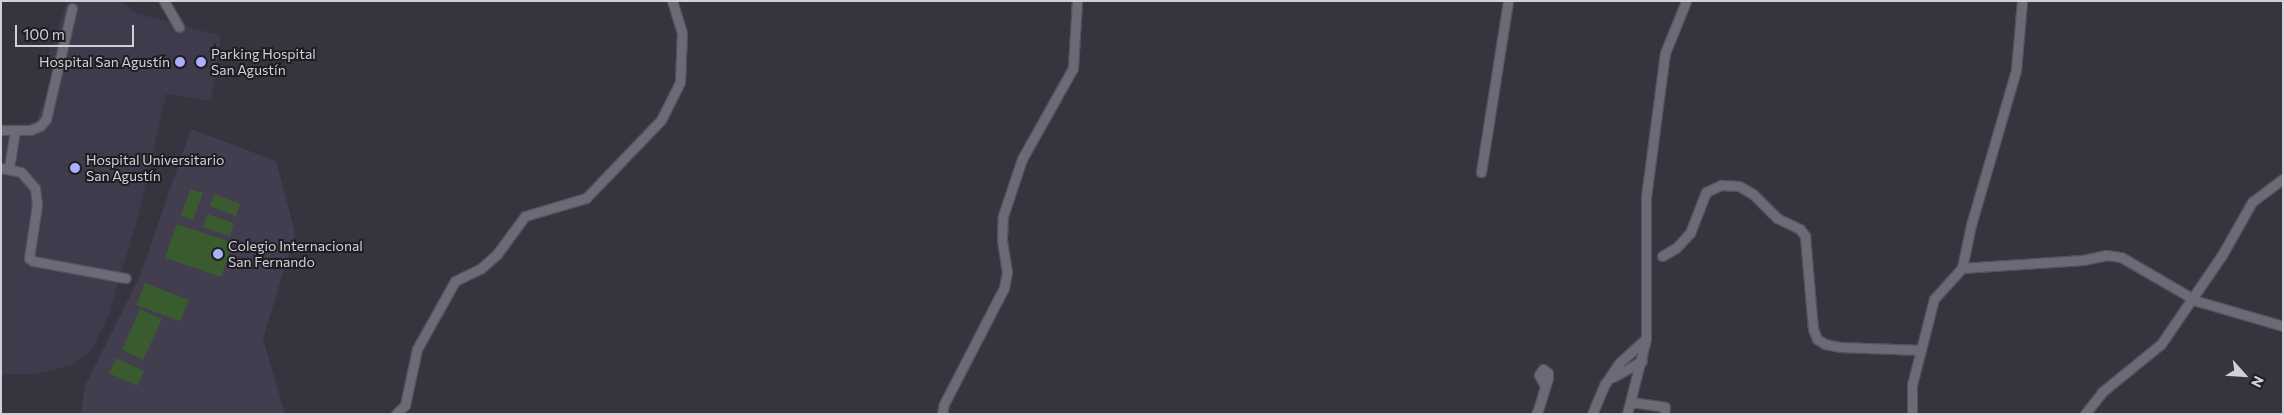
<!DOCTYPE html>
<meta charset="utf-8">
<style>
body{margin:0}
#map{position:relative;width:2284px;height:415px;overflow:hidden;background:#373440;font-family:Commissioner,sans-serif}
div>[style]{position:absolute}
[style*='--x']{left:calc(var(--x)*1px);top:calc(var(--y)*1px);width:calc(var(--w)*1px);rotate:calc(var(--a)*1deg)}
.built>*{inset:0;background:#423d4f}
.medical>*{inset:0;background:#3f3b4d}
.green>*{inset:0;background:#3a5b2e}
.roads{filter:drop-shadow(1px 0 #54525c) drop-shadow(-1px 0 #54525c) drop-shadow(0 1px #54525c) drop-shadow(0 -1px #54525c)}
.minor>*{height:9px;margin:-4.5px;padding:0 4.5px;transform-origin:4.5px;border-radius:4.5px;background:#6d6a77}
.dots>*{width:14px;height:14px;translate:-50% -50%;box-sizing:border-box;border:2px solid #1e1d22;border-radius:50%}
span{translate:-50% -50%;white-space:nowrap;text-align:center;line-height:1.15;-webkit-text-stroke:4px #1e1d22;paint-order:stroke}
.poi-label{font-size:14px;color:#d1d0d7}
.left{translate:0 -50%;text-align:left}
.right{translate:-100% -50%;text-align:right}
.frame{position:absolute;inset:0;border:2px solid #d1d0d7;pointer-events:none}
.north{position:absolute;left:2219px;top:350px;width:50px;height:50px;-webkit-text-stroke:4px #1e1d22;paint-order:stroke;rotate:116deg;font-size:14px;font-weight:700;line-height:20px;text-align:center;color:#d1d0d7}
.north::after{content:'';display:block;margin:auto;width:18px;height:22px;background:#d1d0d7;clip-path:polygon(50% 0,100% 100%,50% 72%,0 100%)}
.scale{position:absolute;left:15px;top:25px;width:119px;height:22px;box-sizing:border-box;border:2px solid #d1d0d7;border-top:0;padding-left:6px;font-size:15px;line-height:18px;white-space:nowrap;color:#d1d0d7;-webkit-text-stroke:4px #1e1d22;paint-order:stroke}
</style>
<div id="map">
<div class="built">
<i style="clip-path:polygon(191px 129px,276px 161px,295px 233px,263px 339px,285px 414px,81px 414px,85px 386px,140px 276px)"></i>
</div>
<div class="medical">
<i style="clip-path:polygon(67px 1px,121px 1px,135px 13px,221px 36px,211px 101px,166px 94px,139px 213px,108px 317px,91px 350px,73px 365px,34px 374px,1px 374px,1px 124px,36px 123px,55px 70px,45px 64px)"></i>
</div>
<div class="green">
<i style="clip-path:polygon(190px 189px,203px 193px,193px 220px,181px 216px)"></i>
<i style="clip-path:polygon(214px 194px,240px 204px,236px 216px,210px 206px)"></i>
<i style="clip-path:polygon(207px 214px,234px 223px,230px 236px,203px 227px)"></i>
<i style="clip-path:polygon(177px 224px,233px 243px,221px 277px,165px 258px)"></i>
<i style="clip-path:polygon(145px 283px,189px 300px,180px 321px,136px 305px)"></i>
<i style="clip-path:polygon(140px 309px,162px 319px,143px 360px,122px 350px)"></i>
<i style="clip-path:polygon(116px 358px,144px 371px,137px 386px,109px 373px)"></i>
</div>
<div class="roads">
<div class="minor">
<i style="--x:164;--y:1;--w:30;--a:60"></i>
<i style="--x:1;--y:130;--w:29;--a:0"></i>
<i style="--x:30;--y:130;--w:11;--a:-22"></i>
<i style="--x:40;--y:126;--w:9;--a:-49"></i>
<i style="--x:46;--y:119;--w:114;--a:-76.8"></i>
<i style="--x:1;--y:168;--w:20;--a:11"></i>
<i style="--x:21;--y:172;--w:21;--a:49"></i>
<i style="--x:35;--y:188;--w:17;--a:83"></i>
<i style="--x:37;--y:205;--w:54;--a:98.6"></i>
<i style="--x:29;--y:258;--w:5;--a:37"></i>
<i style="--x:33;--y:261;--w:94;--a:10.5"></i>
<i style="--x:9;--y:168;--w:37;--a:-81"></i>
<i style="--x:1481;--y:172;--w:173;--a:-81"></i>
<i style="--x:1662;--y:256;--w:16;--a:-30"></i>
<i style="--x:1676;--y:248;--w:21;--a:-47"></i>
<i style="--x:1690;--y:233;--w:44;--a:-68.7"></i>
<i style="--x:1706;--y:192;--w:17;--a:-25"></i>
<i style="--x:1721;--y:185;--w:18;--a:3"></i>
<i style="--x:1739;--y:186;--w:16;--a:30"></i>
<i style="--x:1753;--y:194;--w:34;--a:45"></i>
<i style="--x:1777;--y:218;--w:25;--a:26"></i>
<i style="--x:1800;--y:229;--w:9;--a:54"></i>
<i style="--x:1805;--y:236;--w:93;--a:85.1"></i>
<i style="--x:1813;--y:329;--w:11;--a:68"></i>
<i style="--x:1817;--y:339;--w:9;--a:32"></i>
<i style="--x:1825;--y:344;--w:15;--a:11"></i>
<i style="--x:1840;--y:347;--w:81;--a:2.1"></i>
<i style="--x:1962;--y:268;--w:121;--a:-3.8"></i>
<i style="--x:2083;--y:260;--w:24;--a:-12"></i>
<i style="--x:2106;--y:255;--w:15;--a:8"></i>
<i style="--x:2121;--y:257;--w:88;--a:30.1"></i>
<i style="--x:2197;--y:301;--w:90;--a:16.2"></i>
<i style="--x:1613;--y:377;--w:33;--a:-29"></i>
<i style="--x:1631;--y:402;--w:34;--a:8"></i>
<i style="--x:1665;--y:407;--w:7;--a:98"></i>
<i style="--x:396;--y:414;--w:13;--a:-45"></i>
<i style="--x:405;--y:405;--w:57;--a:-77.9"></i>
<i style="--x:417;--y:349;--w:78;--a:-60.8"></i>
<i style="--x:455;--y:281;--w:28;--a:-26"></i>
<i style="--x:480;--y:269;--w:23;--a:-41"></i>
<i style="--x:497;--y:254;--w:47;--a:-53.6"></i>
<i style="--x:525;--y:216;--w:64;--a:-16.4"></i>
<i style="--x:586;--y:198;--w:108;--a:-46.1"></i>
<i style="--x:661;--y:120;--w:42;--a:-63.4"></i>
<i style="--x:680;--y:82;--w:49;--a:-87.7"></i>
<i style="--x:682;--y:33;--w:34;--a:-107"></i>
<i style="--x:942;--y:414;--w:10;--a:-79"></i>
<i style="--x:944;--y:404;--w:131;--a:-62.7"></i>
<i style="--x:1004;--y:288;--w:16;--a:-79"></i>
<i style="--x:1007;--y:272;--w:33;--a:-99"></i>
<i style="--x:1002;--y:239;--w:23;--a:-88"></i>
<i style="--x:1003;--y:216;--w:60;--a:-71.6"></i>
<i style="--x:1022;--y:159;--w:104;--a:-60.7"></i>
<i style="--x:1073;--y:68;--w:67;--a:-86.6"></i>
<i style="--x:1536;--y:414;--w:8;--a:-67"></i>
<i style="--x:1539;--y:407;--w:30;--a:-73"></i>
<i style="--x:1548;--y:378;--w:5;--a:-90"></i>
<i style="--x:1548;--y:373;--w:6;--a:-141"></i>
<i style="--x:1543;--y:369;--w:7;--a:124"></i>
<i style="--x:1539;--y:375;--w:13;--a:61"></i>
<i style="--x:1592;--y:414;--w:33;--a:-67"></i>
<i style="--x:1605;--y:384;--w:25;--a:-56"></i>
<i style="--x:1619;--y:363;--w:36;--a:-42"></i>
<i style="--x:1627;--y:414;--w:77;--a:-75.8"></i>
<i style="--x:1646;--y:339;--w:142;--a:-90"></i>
<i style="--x:1646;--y:197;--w:145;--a:-82.5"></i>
<i style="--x:1665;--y:53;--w:56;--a:-68"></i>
<i style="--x:1912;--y:414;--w:29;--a:-90"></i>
<i style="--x:1912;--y:385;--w:89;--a:-75.7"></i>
<i style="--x:1934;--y:299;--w:42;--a:-47.9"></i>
<i style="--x:1962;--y:268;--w:44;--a:-78.2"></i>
<i style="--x:1971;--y:225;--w:161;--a:-73.8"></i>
<i style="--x:2016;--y:70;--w:69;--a:-85"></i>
<i style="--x:2085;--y:414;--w:28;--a:-52"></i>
<i style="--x:2102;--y:392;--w:76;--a:-39.1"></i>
<i style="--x:2161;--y:344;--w:108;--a:-55.6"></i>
<i style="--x:2222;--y:255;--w:61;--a:-60.5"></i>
<i style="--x:2252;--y:202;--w:39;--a:-37"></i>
</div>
</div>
<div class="dots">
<i style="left:180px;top:62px;background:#acaffb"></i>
<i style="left:201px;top:62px;background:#acaffb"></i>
<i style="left:75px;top:168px;background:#acaffb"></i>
<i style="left:218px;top:254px;background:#acaffb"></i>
</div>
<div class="poi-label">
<span class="left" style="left:211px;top:62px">Parking Hospital<br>San Agustín</span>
<span class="right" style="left:170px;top:62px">Hospital San Agustín</span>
<span class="left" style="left:86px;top:168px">Hospital Universitario<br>San Agustín</span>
<span class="left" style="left:228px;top:254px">Colegio Internacional<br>San Fernando</span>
</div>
<div class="frame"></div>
<div class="north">N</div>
<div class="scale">100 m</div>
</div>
